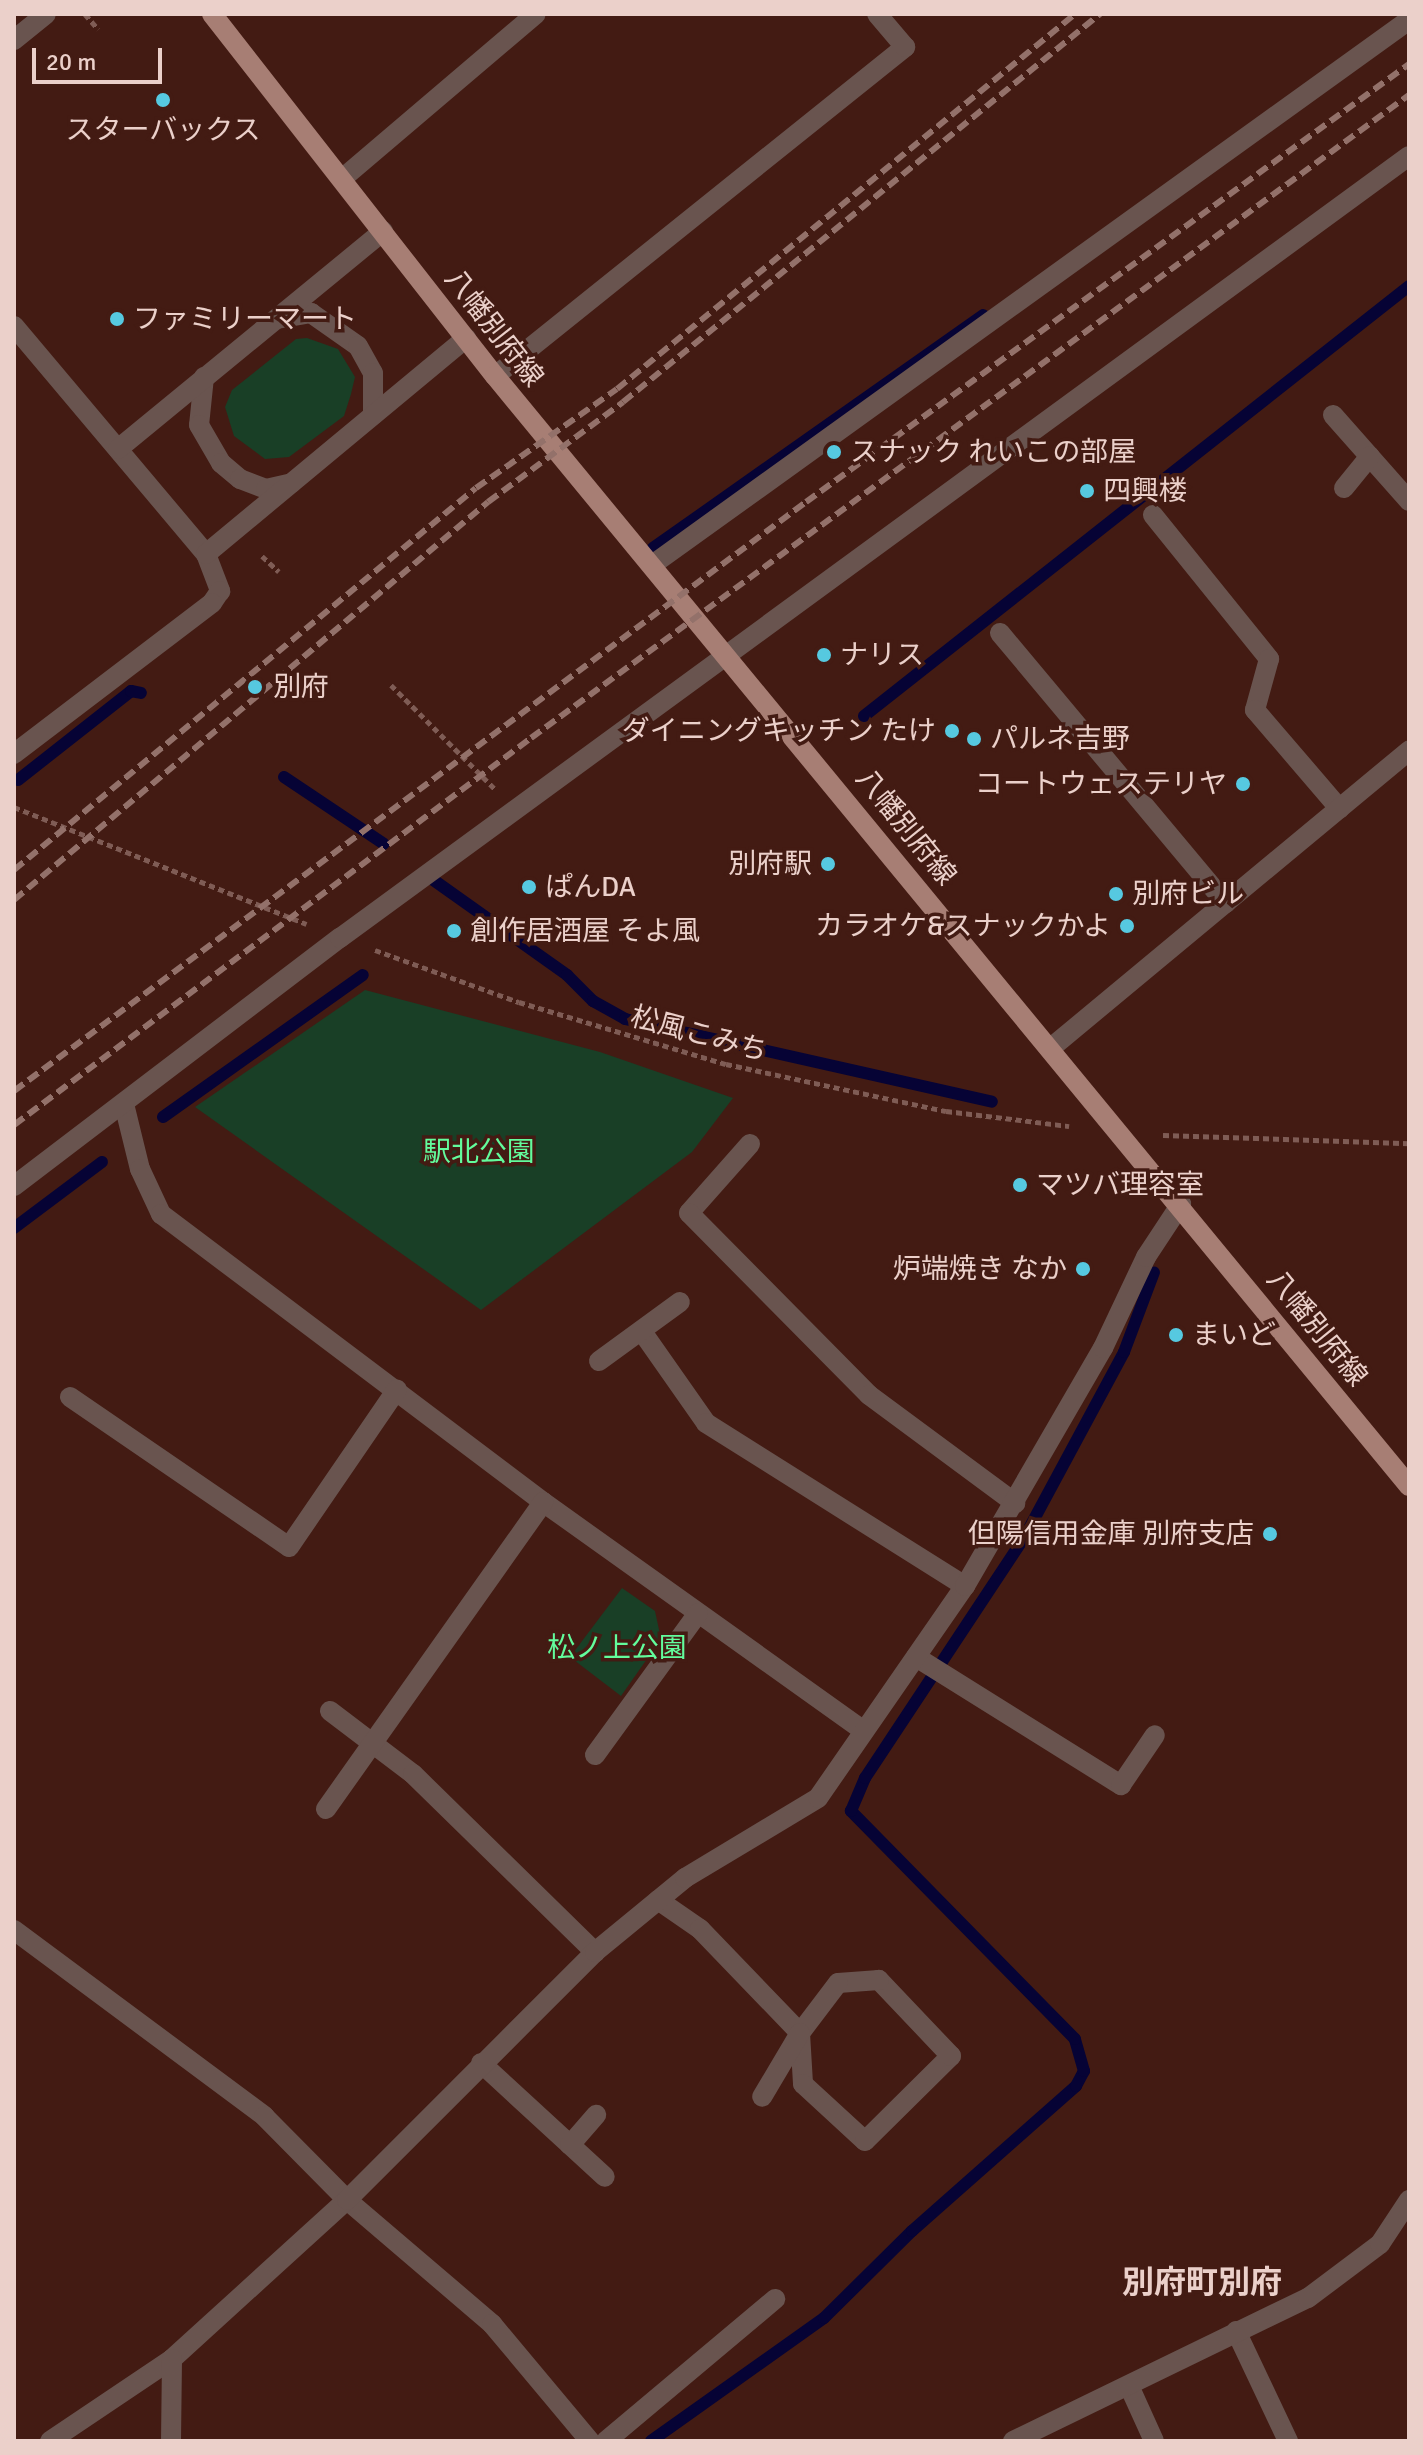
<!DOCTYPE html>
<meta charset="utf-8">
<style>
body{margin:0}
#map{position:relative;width:1423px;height:2455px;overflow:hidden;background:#431b13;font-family:Signika,"Noto Sans JP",sans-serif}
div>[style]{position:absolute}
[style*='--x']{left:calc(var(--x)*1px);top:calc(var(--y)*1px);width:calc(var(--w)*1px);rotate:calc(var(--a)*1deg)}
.green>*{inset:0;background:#193f26}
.stream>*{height:12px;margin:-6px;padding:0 6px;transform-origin:6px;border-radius:6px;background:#060335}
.path>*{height:5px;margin-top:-2.5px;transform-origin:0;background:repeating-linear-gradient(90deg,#7f5c55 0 6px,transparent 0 10px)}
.minor>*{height:20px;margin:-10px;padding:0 10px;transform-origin:10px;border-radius:10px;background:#69544f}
.major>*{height:20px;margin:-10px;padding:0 10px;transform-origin:10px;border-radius:10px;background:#a77e74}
.rail>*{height:6px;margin-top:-3px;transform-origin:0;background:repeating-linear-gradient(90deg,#93716a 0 12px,transparent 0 18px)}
.dots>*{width:22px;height:22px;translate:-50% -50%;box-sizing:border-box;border:4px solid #431b13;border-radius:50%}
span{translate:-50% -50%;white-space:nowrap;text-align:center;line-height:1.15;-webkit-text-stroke:7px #431b13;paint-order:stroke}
.poi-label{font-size:28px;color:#ebd0ca}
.left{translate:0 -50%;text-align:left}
.right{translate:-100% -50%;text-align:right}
.street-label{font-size:28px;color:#ebd0ca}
.park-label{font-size:28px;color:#62fc9c}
.quarter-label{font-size:32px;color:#ebd0ca;font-weight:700}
.frame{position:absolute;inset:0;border:16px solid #ebd0ca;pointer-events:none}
.scale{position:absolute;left:32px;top:48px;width:130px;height:36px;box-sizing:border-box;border:4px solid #ebd0ca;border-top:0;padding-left:10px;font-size:24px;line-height:28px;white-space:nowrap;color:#ebd0ca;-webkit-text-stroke:6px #431b13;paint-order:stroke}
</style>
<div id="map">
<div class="green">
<i style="clip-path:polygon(307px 338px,338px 349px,355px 377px,351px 394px,344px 416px,289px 457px,265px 459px,234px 436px,225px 407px,232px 390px,296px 339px)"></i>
<i style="clip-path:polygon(365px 990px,600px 1052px,733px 1098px,692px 1152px,481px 1310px,195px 1107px)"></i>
<i style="clip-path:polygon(622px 1588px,655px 1611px,661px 1639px,621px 1696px,570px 1657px)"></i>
</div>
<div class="stream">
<i style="--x:653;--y:548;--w:404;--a:-35.2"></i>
<i style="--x:864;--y:716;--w:694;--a:-38.27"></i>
<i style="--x:284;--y:777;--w:120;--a:33.8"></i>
<i style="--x:18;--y:780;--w:144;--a:-38.2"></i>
<i style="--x:131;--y:691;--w:10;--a:11"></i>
<i style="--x:432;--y:879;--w:166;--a:35.4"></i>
<i style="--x:567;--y:975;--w:37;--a:45"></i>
<i style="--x:593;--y:1001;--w:37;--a:29"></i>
<i style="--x:625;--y:1019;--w:376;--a:12.7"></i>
<i style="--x:163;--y:1117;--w:245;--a:-35.4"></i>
<i style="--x:14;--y:1228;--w:110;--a:-36.9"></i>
<i style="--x:651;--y:2441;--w:212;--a:-35.4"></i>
<i style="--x:824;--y:2318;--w:124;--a:-44.7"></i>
<i style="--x:912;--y:2231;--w:219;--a:-41.5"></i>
<i style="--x:1076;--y:2086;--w:17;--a:-62"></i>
<i style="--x:1084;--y:2071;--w:33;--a:-106"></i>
<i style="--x:1075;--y:2039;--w:320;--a:-134.5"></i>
<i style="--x:851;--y:1811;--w:36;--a:-67"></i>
<i style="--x:865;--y:1778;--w:290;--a:-56.5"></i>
<i style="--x:1025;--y:1536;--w:209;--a:-61.7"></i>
<i style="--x:1124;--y:1352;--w:85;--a:-69.4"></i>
</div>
<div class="path">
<i style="--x:85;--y:14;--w:20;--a:49"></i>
<i style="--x:262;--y:556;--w:23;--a:43"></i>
<i style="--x:391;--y:685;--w:147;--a:45"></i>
<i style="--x:14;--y:807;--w:315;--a:21.8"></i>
<i style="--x:375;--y:950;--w:153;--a:19.9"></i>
<i style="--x:519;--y:1002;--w:216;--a:16.7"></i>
<i style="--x:726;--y:1064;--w:225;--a:12.1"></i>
<i style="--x:946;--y:1111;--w:124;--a:7"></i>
<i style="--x:1163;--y:1135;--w:246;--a:1.9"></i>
</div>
<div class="minor">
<i style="--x:14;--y:40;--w:41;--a:-39.1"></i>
<i style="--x:343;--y:178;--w:253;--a:-40.4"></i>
<i style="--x:277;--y:319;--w:35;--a:-10"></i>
<i style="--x:311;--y:313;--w:57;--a:35.1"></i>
<i style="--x:358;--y:346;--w:31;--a:61"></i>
<i style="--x:373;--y:373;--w:42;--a:90"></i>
<i style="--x:14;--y:326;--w:298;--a:49.9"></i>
<i style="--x:206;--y:554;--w:40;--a:69"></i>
<i style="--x:220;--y:591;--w:14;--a:124"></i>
<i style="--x:212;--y:603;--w:249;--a:142.7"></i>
<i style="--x:495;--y:376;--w:526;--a:-38.74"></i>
<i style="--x:905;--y:47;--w:43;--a:-130.3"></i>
<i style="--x:204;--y:377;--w:48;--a:95.9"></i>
<i style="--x:199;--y:425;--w:44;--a:59.9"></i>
<i style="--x:221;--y:463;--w:25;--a:40"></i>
<i style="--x:240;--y:479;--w:28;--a:21"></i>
<i style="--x:266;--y:489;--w:26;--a:-13"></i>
<i style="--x:1333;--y:415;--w:115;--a:48.5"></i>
<i style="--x:118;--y:449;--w:343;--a:-39.4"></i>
<i style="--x:1344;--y:488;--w:41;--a:-50.9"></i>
<i style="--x:1153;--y:515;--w:185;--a:51.1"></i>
<i style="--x:1269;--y:659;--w:53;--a:105.4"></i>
<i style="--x:1255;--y:710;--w:130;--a:49.4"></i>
<i style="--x:206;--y:554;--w:338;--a:-39.7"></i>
<i style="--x:652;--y:565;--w:933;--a:-35.75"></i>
<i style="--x:1000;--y:633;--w:352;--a:50.1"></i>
<i style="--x:1052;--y:1047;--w:464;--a:-39.7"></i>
<i style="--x:124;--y:1104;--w:67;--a:76.2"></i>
<i style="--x:140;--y:1169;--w:50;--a:65"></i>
<i style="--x:161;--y:1214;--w:478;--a:37"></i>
<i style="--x:543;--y:1502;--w:394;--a:35.5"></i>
<i style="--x:750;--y:1144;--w:92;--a:131.5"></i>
<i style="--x:689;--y:1213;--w:256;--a:45.3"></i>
<i style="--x:869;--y:1395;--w:182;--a:36.5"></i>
<i style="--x:14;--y:1186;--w:410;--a:-37.3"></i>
<i style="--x:340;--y:938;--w:1324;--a:-36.19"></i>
<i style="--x:643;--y:1333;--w:110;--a:55"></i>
<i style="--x:706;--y:1423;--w:306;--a:32.2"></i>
<i style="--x:599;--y:1361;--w:100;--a:-36.1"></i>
<i style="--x:70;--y:1397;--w:265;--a:34.4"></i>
<i style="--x:289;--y:1547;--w:191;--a:-55.6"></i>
<i style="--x:916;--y:1657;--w:242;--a:32"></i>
<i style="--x:1121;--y:1785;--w:60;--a:-55.8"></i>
<i style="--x:330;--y:1711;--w:104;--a:37.2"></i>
<i style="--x:413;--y:1774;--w:255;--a:44.4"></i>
<i style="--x:595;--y:1755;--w:175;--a:-54"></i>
<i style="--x:326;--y:1809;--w:376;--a:-54.7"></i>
<i style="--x:658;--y:1900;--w:51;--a:34.6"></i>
<i style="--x:700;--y:1929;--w:144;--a:46.1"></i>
<i style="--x:800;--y:2033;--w:51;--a:86.6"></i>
<i style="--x:803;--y:2084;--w:84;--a:42.6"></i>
<i style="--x:865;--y:2141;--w:121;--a:-44.7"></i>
<i style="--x:951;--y:2056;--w:105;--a:-133.5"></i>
<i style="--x:879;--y:1980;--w:41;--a:175.8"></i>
<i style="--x:838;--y:1983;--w:63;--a:127.2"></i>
<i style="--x:800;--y:2033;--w:74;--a:120.7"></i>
<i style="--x:14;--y:1930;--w:312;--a:36.6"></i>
<i style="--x:264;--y:2116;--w:118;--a:45.3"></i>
<i style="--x:347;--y:2200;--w:191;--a:40.5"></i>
<i style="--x:492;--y:2324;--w:153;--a:50.1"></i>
<i style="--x:481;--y:2063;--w:168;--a:42.6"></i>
<i style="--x:570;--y:2145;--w:40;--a:-49"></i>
<i style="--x:1236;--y:2331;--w:122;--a:64.7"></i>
<i style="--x:1130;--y:2388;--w:58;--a:65.6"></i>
<i style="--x:50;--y:2441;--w:147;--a:-33.9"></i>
<i style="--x:172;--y:2359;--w:236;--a:-42.3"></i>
<i style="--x:347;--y:2200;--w:351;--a:-45"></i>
<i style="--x:595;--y:1952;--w:117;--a:-39.4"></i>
<i style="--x:685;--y:1878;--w:155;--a:-31"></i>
<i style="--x:818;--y:1798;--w:258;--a:-55.3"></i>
<i style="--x:965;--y:1586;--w:275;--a:-59.9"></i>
<i style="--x:1103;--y:1348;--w:101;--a:-64.7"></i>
<i style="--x:1146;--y:1257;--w:64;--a:-56.6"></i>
<i style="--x:171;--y:2441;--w:82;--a:-89.3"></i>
<i style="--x:606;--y:2441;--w:221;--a:-40"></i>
<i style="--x:1013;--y:2441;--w:328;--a:-25.9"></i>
<i style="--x:1308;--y:2298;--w:90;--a:-36.9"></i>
<i style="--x:1380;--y:2244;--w:53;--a:-56.6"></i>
</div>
<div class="major">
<i style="--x:212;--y:14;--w:459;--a:52"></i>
<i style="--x:495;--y:376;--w:1438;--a:50.53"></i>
</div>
<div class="rail">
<i style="--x:14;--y:870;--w:599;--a:-39.59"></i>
<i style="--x:476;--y:488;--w:172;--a:-35.1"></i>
<i style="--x:617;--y:389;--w:592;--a:-39.31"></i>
<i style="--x:14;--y:900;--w:619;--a:-40.02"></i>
<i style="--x:488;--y:502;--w:168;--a:-36.5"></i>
<i style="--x:623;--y:402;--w:615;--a:-39.13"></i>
<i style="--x:14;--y:1091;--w:987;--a:-36.64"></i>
<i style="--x:806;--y:502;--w:745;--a:-35.99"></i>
<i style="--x:14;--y:1125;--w:646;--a:-36.82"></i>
<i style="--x:531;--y:738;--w:1088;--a:-36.22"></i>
</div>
<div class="dots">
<i style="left:163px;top:100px;background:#56c9e0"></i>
<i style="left:117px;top:319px;background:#56c9e0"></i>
<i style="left:834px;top:452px;background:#56c9e0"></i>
<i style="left:1087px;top:491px;background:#56c9e0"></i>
<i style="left:824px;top:655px;background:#56c9e0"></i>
<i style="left:255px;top:687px;background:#56c9e0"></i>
<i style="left:952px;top:731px;background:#56c9e0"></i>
<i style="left:974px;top:739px;background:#56c9e0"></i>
<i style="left:1243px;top:784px;background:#56c9e0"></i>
<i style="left:828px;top:864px;background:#56c9e0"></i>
<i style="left:529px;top:887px;background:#56c9e0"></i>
<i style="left:1116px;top:894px;background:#56c9e0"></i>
<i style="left:1127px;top:926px;background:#56c9e0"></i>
<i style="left:454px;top:931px;background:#56c9e0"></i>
<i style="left:1020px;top:1185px;background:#56c9e0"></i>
<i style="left:1083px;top:1269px;background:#56c9e0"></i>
<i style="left:1176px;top:1335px;background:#56c9e0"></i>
<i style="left:1270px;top:1534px;background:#56c9e0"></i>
</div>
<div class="poi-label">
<span style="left:163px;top:130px">スターバックス</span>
<span class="left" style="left:133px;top:319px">ファミリーマート</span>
<span class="left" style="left:850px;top:452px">スナック れいこの部屋</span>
<span class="left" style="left:1103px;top:491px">四興楼</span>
<span class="left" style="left:840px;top:655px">ナリス</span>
<span class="left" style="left:273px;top:687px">別府</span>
<span class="right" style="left:936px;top:731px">ダイニングキッチン たけ</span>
<span class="left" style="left:990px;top:739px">パルネ吉野</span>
<span class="right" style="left:1227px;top:784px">コートウェステリヤ</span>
<span class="right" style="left:812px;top:864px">別府駅</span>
<span class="left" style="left:545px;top:887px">ぱんDA</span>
<span class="left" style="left:1132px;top:894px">別府ビル</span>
<span class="right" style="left:1111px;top:926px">カラオケ&amp;スナックかよ</span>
<span class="left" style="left:470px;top:931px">創作居酒屋 そよ風</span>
<span class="left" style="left:1036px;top:1185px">マツバ理容室</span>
<span class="right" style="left:1067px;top:1269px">炉端焼き なか</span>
<span class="left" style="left:1192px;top:1335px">まいど</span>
<span class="right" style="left:1254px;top:1534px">但陽信用金庫 別府支店</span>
</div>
<div class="street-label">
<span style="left:494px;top:328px;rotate:52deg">八幡別府線</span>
<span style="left:906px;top:827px;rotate:51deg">八幡別府線</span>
<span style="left:699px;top:1034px;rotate:15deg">松風こみち</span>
<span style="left:1317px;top:1328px;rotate:51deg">八幡別府線</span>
</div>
<div class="park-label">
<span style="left:479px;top:1152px">駅北公園</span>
<span style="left:617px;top:1648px">松ノ上公園</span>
</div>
<div class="quarter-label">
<span style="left:1202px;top:2283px">別府町別府</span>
</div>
<div class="frame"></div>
<div class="scale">20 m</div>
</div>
